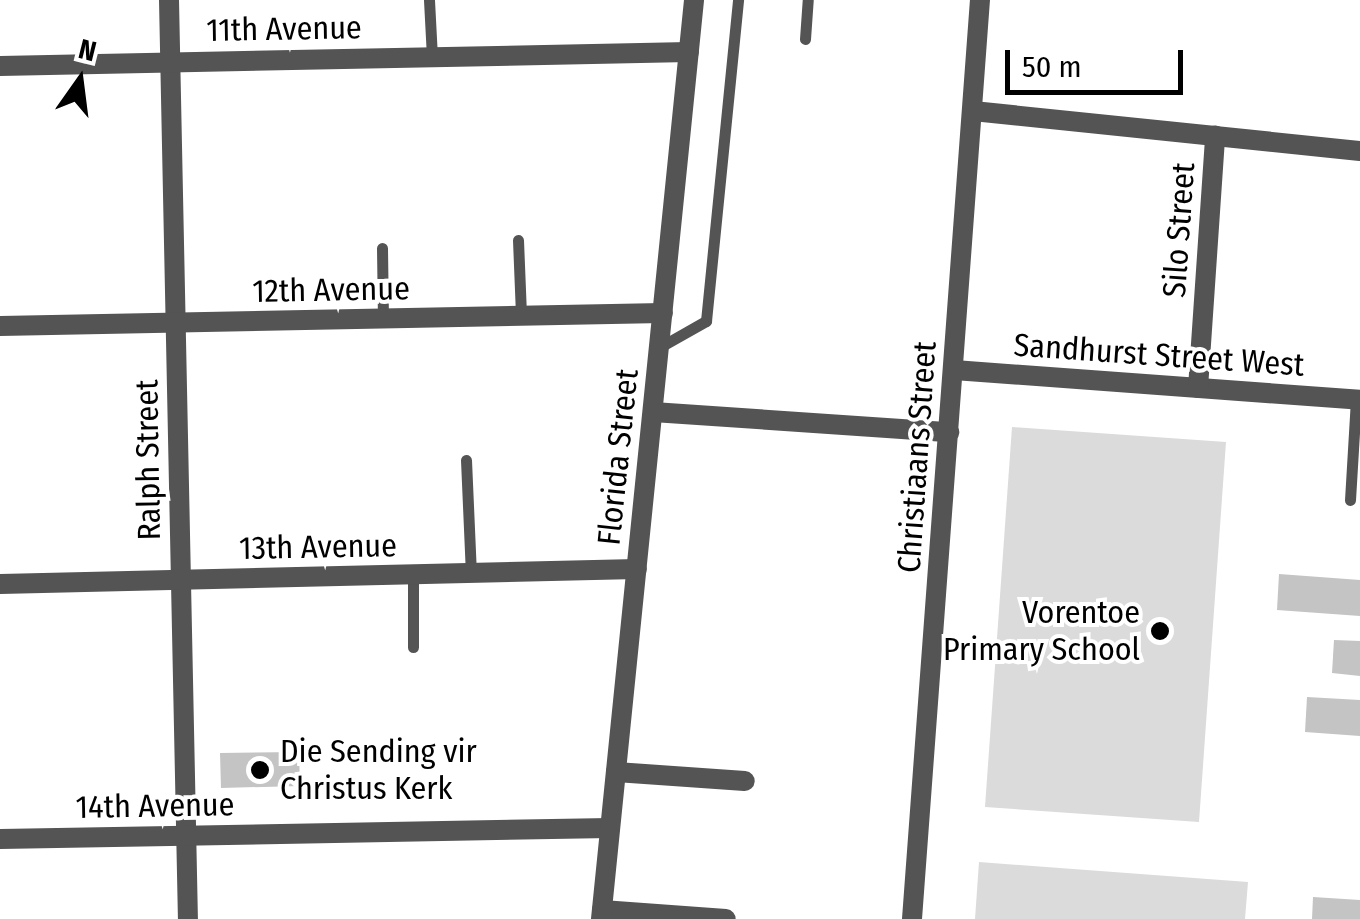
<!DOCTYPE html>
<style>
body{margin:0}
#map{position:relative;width:1360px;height:919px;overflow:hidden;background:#fff;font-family:"Fira Sans Condensed",sans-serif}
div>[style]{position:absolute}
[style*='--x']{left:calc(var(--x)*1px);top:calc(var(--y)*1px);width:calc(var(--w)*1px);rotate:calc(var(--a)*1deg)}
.green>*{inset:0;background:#dbdbdb}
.building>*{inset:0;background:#c4c4c4}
.service>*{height:11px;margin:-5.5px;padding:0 5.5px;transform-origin:5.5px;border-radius:5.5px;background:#545454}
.minor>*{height:20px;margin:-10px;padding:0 10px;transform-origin:10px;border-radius:10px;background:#545454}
.dots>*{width:28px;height:28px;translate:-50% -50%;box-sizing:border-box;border:5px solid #fff;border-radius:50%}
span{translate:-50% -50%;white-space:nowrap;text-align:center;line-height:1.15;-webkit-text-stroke:8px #fff;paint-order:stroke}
.street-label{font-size:32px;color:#000}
.poi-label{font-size:32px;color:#000}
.right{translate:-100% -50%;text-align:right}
.left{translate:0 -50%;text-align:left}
.north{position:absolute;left:30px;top:30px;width:100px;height:100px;-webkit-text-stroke:8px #fff;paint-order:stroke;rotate:14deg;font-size:28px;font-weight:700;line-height:40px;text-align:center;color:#000}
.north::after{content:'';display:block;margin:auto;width:35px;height:45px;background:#000;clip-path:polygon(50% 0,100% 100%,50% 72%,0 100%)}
.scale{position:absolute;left:1005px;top:50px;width:178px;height:45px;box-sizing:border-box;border:5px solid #000;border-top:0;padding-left:12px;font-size:30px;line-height:35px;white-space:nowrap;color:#000;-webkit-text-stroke:8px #fff;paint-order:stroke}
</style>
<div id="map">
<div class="green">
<i style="clip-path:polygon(1012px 427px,1226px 442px,1199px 822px,985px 807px)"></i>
<i style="clip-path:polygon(979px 862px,1248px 882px,1245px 919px,975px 919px)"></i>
</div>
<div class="building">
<i style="clip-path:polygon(1279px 574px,1360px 580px,1360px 616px,1277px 610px)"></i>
<i style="clip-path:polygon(1334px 640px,1360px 641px,1360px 676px,1332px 673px)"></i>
<i style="clip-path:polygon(1307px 697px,1360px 700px,1360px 736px,1305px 732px)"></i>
<i style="clip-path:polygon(299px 752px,300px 786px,221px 788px,220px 753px)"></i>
<i style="clip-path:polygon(1313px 897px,1360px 900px,1360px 919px,1312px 919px)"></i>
</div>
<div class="service">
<i style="--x:429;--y:0;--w:57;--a:87"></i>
<i style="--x:805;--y:39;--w:39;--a:-86"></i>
<i style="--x:518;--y:240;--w:76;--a:87.7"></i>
<i style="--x:382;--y:248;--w:70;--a:89.2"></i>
<i style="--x:660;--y:347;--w:53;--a:-29.5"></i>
<i style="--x:706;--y:321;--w:323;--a:-84.3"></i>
<i style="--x:466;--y:460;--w:113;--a:87.5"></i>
<i style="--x:1350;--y:500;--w:100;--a:-86.6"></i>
<i style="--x:413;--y:575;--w:72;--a:90"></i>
</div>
<div class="minor">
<i style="--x:169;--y:0;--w:919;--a:88.82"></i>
<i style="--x:0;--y:66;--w:689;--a:-1.16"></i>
<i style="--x:973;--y:111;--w:389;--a:5.9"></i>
<i style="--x:0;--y:326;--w:663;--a:-1.12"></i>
<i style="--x:954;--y:370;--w:407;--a:4.2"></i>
<i style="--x:1198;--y:388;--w:253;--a:-86.1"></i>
<i style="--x:653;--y:412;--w:297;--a:3.9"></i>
<i style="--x:0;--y:584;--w:637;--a:-1.35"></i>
<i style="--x:616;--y:772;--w:129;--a:4"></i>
<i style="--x:0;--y:839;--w:610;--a:-1.03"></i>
<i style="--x:602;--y:910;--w:124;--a:4.2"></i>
<i style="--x:601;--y:919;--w:924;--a:-84.22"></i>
<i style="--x:912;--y:919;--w:922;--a:-85.77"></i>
</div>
<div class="dots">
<i style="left:1160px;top:631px;background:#000"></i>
<i style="left:260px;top:770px;background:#000"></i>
</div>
<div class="street-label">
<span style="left:284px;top:29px;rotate:-1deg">11th Avenue</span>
<span style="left:1179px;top:230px;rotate:-86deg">Silo Street</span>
<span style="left:331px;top:290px;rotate:-1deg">12th Avenue</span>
<span style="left:1159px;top:355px;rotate:4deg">Sandhurst Street West</span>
<span style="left:618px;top:457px;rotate:-84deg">Florida Street</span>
<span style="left:917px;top:457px;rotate:-86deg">Christiaans Street</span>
<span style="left:148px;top:460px;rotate:-91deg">Ralph Street</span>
<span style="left:318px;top:547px;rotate:-1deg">13th Avenue</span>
<span style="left:155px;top:806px;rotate:-1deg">14th Avenue</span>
</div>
<div class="poi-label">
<span class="right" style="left:1140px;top:631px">Vorentoe<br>Primary School</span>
<span class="left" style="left:280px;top:770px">Die Sending vir<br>Christus Kerk</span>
</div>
<div class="north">N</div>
<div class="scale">50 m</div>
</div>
